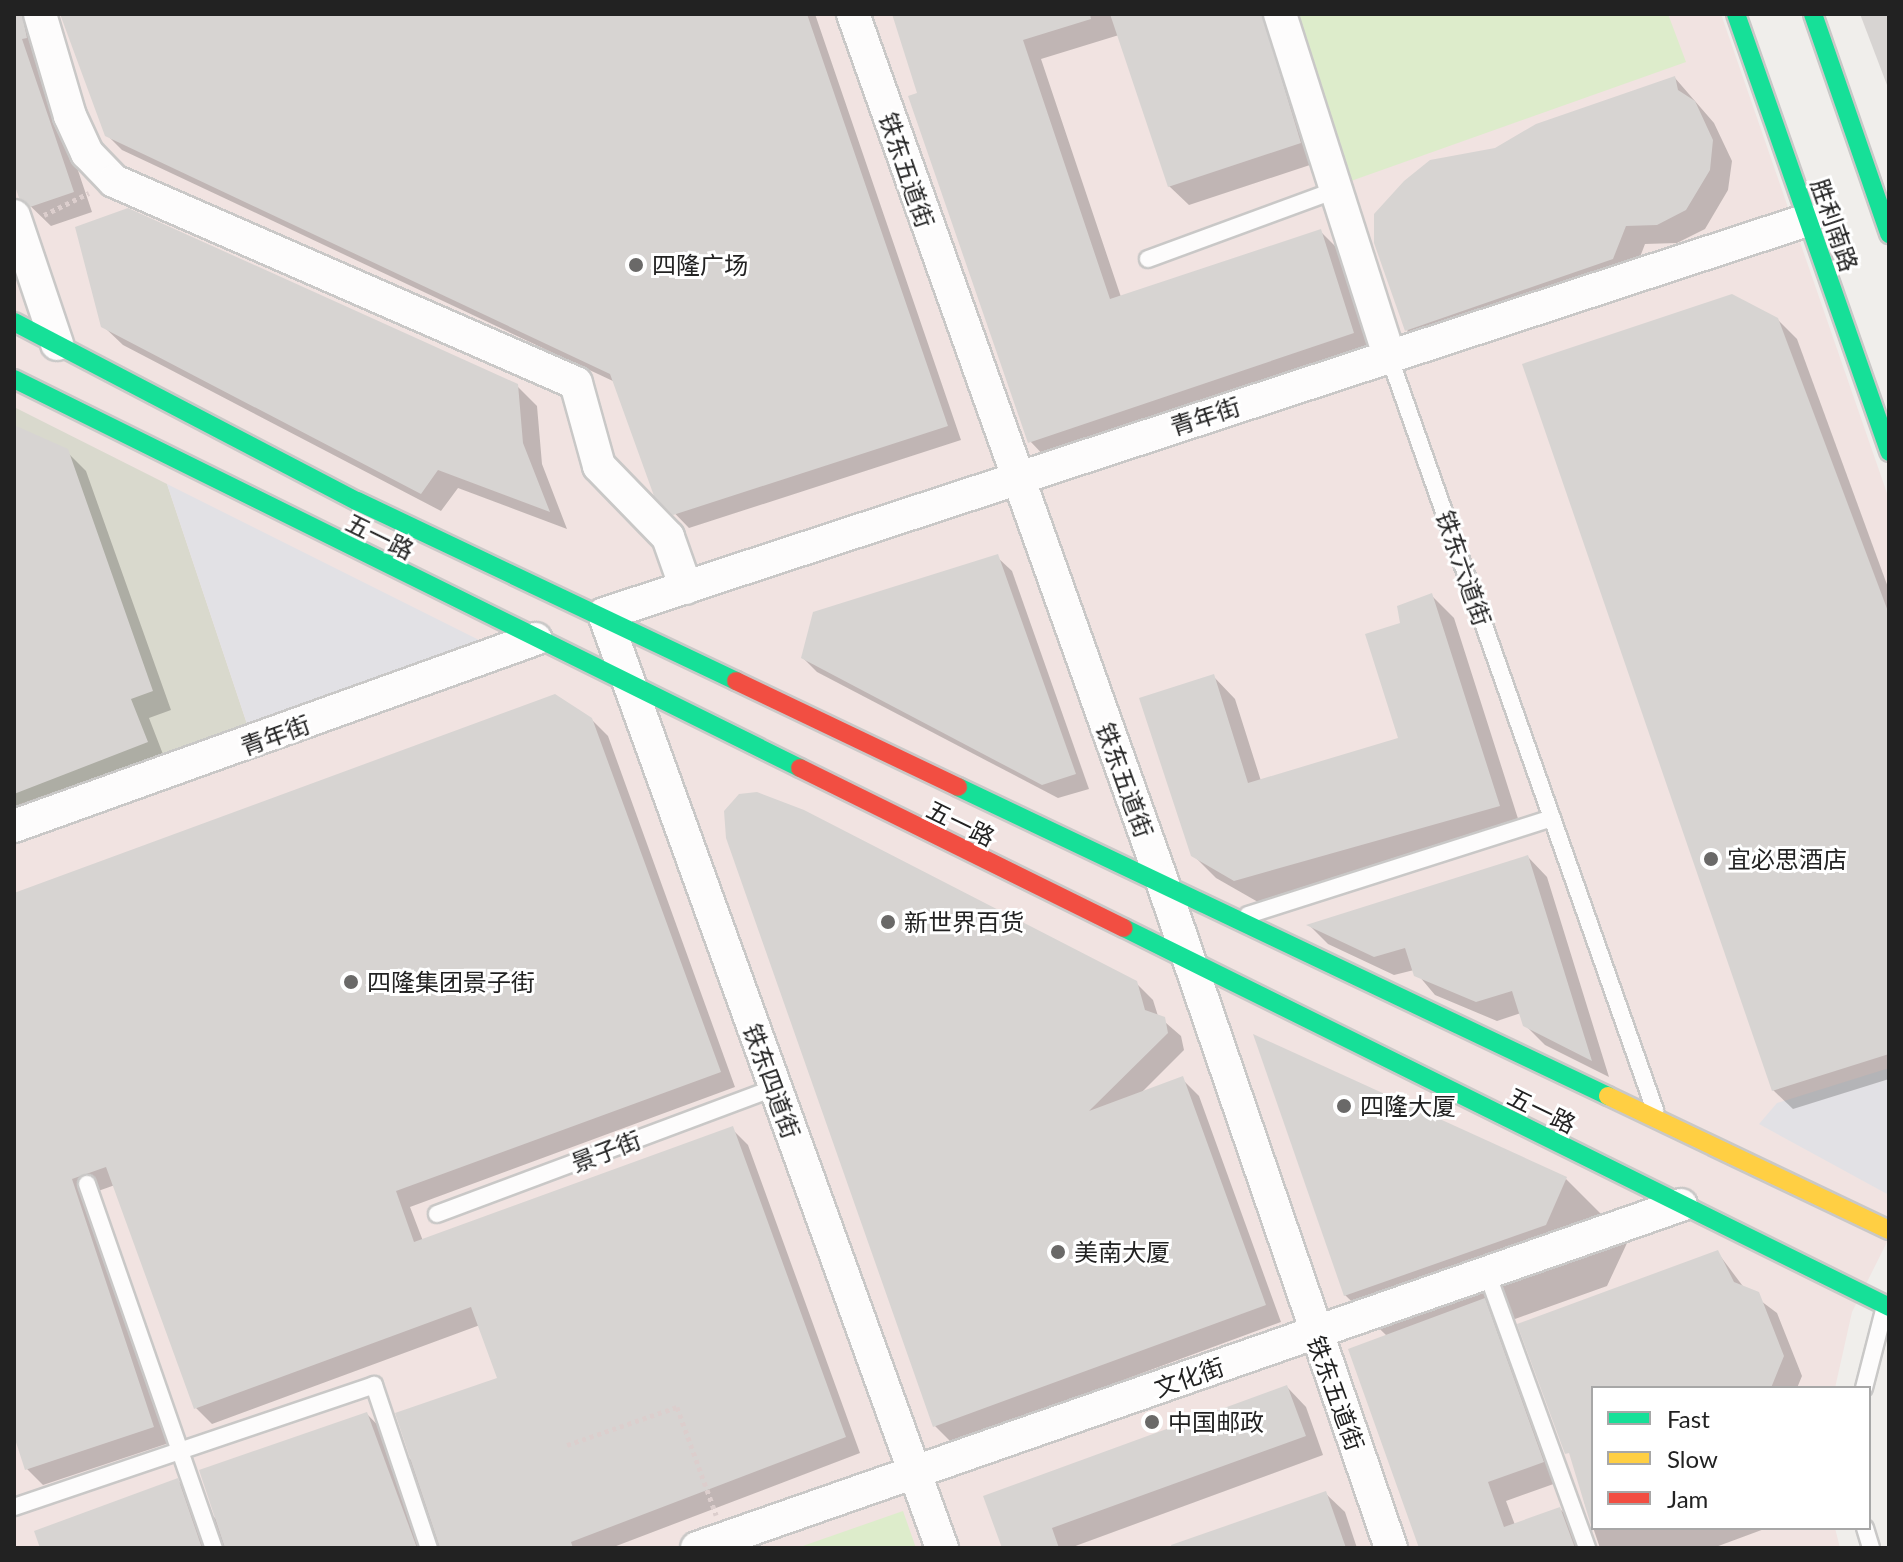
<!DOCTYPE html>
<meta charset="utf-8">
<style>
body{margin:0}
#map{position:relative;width:1903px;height:1562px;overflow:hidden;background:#f0eeeb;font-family:Lato,"Noto Sans SC",sans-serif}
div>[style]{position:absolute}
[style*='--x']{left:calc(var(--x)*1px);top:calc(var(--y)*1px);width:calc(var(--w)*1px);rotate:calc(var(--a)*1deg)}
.commercial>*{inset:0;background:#f1e3e1}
.construction>*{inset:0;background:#d9d9cd}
.grass>*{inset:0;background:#ddeccb}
.plaza>*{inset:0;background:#e2e1e5}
.shadow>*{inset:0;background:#0003}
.building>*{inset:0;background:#d7d4d2}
.path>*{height:5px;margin-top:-2.5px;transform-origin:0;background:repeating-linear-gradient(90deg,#dccecd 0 4px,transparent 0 8px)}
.roads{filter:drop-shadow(2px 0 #c9c8c7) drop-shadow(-2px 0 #c9c8c7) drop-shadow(0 2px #c9c8c7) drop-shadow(0 -2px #c9c8c7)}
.lane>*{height:16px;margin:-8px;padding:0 8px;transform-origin:8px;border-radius:8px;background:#fdfcfc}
.street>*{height:32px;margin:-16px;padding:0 16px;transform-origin:16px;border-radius:16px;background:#fdfcfc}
.fast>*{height:18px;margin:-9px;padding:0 9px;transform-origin:9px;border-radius:9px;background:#16e098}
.slow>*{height:18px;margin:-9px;padding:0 9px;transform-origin:9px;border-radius:9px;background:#ffcf43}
.jam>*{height:18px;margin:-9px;padding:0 9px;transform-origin:9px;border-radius:9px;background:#f24e42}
.dots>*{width:22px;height:22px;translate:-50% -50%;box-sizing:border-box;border:4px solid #fff;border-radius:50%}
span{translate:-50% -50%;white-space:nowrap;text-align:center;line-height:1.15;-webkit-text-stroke:6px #fff;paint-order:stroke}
.street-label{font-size:24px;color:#222}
.poi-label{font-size:24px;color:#222}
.left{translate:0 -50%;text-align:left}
.frame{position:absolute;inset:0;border:16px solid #222;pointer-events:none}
.legend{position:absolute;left:1591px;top:1386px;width:280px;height:144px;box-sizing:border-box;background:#fff;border:2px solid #a7a7a7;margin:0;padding:10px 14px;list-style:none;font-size:24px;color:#222}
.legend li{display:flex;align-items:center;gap:16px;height:40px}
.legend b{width:40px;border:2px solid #a7a7a7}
</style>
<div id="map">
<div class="commercial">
<i style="clip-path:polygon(14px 14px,1721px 14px,1889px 499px,1889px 1238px,1852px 1312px,1835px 1388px,1593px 1388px,1593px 1528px,1835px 1528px,1840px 1548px,14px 1548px)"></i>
</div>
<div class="construction">
<i style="clip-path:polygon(14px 407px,167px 484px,247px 724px,14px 806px)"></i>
</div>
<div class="grass">
<i style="clip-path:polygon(1296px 14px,1668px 14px,1686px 62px,1351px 181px)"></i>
<i style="clip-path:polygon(903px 1511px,916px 1548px,797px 1548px)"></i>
</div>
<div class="plaza">
<i style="clip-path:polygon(167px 484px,487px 644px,247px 724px)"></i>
<i style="clip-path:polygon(1889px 1068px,1889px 1195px,1759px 1124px,1777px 1103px)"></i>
</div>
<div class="shadow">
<i style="clip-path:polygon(14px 14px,46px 14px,40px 58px,92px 212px,51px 226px,21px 197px,14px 177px)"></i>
<i style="clip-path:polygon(63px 14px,815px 14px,961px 440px,689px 528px,656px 494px,615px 382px,122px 150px,107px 135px)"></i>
<i style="clip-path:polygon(893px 14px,1276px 14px,1319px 162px,1189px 205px,1169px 186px,1119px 35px,1041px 59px,1121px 297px,1321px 232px,1340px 251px,1372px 352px,1049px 461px,1030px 441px)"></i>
<i style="clip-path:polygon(1675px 78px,1714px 123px,1732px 161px,1728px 190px,1705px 229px,1677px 243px,1645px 244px,1632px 278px,1426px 349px,1407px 330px,1496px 150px)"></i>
<i style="clip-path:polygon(1777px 319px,1797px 339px,1889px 590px,1889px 1079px,1793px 1109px,1773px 1090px)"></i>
<i style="clip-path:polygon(103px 326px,517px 386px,537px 406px,542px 464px,567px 529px,458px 488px,441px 511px,123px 345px)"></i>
<i style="clip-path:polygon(14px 427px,66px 451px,86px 471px,171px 710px,149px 718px,166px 762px,14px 821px)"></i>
<i style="clip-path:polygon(997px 557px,1012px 571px,1089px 789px,1058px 798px,817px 672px,803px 658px)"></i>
<i style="clip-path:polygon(1432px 596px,1454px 618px,1521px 828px,1258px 902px,1216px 878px,1193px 855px,1213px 676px,1235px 699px,1261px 781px,1400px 739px,1402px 624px)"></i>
<i style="clip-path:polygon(591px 719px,608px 736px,735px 1087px,410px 1207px,423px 1241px,732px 1129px,748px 1145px,860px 1453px,611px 1548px,42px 1548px,177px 1480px,218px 1521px,367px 1414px,414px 1463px,500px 1380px,480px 1325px,212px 1424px,196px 1408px,115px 1185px,87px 1195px,169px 1443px,43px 1485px,27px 1469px,14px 1432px,14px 895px)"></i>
<i style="clip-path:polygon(1528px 857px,1547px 877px,1609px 1077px,1545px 1045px,1525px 1025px,1521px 1013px,1497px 1021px,1435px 995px,1414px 970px,1394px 975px,1328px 944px,1310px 926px)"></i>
<i style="clip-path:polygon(1136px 983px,1153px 1000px,1158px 1016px,1181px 1036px,1184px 1050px,1139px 1095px,1182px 1079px,1199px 1096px,1281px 1322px,952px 1443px,935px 1426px)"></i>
<i style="clip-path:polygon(1566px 1179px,1628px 1241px,1607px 1286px,1504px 1323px,1562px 1481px,1506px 1501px,1515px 1525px,1560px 1509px,1579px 1528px,1586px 1548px,1421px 1548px,1387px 1336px,1345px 1295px)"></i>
<i style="clip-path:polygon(1718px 1253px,1745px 1289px,1777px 1313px,1802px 1376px,1797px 1388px,1593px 1388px,1593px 1528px,1767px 1528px,1713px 1548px,1600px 1548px,1584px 1501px,1588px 1499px,1520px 1326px)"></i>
<i style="clip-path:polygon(1287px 1387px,1306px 1407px,1323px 1455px,1070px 1548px,1004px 1548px)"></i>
<i style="clip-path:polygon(1325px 1493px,1345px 1512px,1357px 1548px,1167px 1548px)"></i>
</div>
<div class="building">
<i style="clip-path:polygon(14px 14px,22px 14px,27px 38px,22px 39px,74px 192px,30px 207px,19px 198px,14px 183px)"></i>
<i style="clip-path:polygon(60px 14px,807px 14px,948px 426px,673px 515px,654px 496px,610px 374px,105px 136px)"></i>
<i style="clip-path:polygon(892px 14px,1090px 14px,1091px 19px,1023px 40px,1110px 299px,1321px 229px,1354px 333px,1028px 443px,908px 96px,917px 93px)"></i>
<i style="clip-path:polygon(1110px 14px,1262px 14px,1301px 143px,1168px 187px)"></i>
<i style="clip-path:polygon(1860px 14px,1889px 14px,1889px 85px,1887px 85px)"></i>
<i style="clip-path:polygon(1675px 76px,1678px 90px,1695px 101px,1713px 140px,1710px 170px,1686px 210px,1657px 225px,1626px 226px,1613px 259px,1405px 331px,1374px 243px,1374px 214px,1404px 181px,1430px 160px,1495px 148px,1536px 124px)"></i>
<i style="clip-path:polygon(128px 208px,518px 384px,523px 443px,550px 512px,438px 470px,421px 494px,101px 327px,75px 227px)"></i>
<i style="clip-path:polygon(1732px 294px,1778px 318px,1889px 614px,1889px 1054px,1772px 1091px,1522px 364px)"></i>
<i style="clip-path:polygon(14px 425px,68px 449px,153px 691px,131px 699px,148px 742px,14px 794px)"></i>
<i style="clip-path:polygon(998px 554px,1076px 774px,1042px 785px,801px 658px,813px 612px)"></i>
<i style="clip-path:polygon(1432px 593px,1500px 806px,1234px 881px,1191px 856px,1139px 698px,1214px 674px,1248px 783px,1398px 738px,1365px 634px,1400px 623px,1397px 606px)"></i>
<i style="clip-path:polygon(555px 694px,592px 718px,721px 1072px,396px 1191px,414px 1242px,733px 1126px,846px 1437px,571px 1542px,573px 1548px,440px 1548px,395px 1413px,497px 1378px,471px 1307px,194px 1409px,106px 1167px,72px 1179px,154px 1427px,25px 1470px,14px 1436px,14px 893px)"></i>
<i style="clip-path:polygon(757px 792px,804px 810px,1137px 981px,1145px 1010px,1165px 1017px,1168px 1033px,1089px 1111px,1183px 1076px,1266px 1305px,933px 1427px,726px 838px,724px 811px,739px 794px)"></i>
<i style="clip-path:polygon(1528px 855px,1592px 1061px,1523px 1026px,1512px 991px,1476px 1002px,1414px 976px,1405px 948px,1374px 957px,1306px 925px)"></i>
<i style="clip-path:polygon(1253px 1034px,1567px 1177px,1546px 1225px,1344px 1296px)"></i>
<i style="clip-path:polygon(1718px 1250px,1734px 1282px,1759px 1292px,1784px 1356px,1771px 1388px,1593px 1388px,1593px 1532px,1569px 1453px,1565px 1454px,1517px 1324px)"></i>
<i style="clip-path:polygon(1485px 1298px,1544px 1462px,1488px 1482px,1504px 1527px,1560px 1507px,1575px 1548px,1419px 1548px,1348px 1349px)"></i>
<i style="clip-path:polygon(1287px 1385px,1306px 1436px,1052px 1528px,1059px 1548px,1002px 1548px,983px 1496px)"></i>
<i style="clip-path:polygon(367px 1412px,417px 1548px,225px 1548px,199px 1470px)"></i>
<i style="clip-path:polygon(178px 1478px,202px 1548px,40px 1548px,34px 1531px)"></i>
<i style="clip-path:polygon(1326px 1491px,1346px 1548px,1172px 1548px,1171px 1545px)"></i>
</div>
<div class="path">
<i style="--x:44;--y:215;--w:50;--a:-26.1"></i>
<i style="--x:567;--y:1445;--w:116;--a:-19.1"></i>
<i style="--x:677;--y:1407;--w:115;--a:70.1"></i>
</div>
<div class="roads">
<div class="lane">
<i style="--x:1148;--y:259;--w:200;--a:-20.2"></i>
<i style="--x:1389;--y:356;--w:800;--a:70.57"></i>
<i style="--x:1248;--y:915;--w:319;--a:-17.7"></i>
<i style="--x:87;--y:1184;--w:386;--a:70.8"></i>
<i style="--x:437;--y:1214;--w:360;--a:-20.5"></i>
<i style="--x:1487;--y:1273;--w:293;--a:70"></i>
<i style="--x:1864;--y:1388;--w:85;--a:-75.6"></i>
<i style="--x:14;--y:1507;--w:380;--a:-18.7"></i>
<i style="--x:374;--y:1385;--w:172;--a:71.4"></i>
<i style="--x:1865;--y:1528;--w:21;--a:73"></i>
</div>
<div class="street">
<i style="--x:40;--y:14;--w:106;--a:73.6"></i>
<i style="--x:70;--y:116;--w:41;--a:65.3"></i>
<i style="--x:87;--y:153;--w:39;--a:46"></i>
<i style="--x:114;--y:181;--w:504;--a:23.62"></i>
<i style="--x:576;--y:383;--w:86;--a:74.5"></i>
<i style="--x:599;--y:466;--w:99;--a:45.8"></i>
<i style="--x:668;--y:537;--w:54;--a:70.6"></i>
<i style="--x:853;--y:14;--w:920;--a:70.38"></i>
<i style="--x:1162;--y:881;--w:705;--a:71.05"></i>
<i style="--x:1280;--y:14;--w:359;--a:72.3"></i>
<i style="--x:14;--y:216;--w:135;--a:71.4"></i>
<i style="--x:14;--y:826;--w:554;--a:-19.74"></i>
<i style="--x:697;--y:1548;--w:1042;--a:-19.22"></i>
<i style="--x:942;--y:1548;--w:993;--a:-109.89"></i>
<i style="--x:604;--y:614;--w:1266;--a:-18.13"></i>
</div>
<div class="fast">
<i style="--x:1736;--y:14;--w:464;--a:70.7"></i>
<i style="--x:1813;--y:14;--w:233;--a:70.9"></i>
<i style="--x:14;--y:322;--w:387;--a:27.6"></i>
<i style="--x:357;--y:501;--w:420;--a:25.4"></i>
<i style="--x:14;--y:379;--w:877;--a:26.33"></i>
<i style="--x:958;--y:787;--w:720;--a:25.43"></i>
<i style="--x:1124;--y:928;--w:854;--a:26.35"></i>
</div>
<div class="slow">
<i style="--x:1608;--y:1096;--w:311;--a:25.5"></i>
</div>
<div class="jam">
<i style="--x:736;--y:681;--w:246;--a:25.5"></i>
<i style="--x:800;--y:768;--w:361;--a:26.3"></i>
</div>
</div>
<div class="dots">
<i style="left:636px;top:265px;background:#6a6968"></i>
<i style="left:1711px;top:859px;background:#6a6968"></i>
<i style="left:888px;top:922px;background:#6a6968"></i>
<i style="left:351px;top:982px;background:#6a6968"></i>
<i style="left:1344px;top:1106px;background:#6a6968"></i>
<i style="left:1058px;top:1252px;background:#6a6968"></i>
<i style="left:1152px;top:1422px;background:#6a6968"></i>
</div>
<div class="street-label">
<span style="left:907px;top:170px;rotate:71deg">铁东五道街</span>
<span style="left:1835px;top:225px;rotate:71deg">胜利南路</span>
<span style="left:1205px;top:416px;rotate:-18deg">青年街</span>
<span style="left:380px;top:536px;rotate:26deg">五一路</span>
<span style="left:1464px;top:568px;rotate:71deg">铁东六道街</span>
<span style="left:275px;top:735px;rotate:-20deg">青年街</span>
<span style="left:1125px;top:780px;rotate:70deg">铁东五道街</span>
<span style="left:961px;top:823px;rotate:26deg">五一路</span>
<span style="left:772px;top:1081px;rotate:70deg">铁东四道街</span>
<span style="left:1542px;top:1110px;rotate:26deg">五一路</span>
<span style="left:606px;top:1151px;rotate:-21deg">景子街</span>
<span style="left:1189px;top:1377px;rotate:-19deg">文化街</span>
<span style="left:1336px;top:1393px;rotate:70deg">铁东五道街</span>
</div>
<div class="poi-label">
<span class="left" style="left:652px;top:265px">四隆广场</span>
<span class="left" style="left:1727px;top:859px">宜必思酒店</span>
<span class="left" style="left:904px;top:922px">新世界百货</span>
<span class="left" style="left:367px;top:982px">四隆集团景子街</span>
<span class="left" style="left:1360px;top:1106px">四隆大厦</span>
<span class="left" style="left:1074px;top:1252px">美南大厦</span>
<span class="left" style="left:1168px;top:1422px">中国邮政</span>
</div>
<div class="frame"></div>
<ul class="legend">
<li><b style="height:10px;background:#16e098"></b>Fast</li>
<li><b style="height:10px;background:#ffcf43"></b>Slow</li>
<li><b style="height:10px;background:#f24e42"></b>Jam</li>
</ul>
</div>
